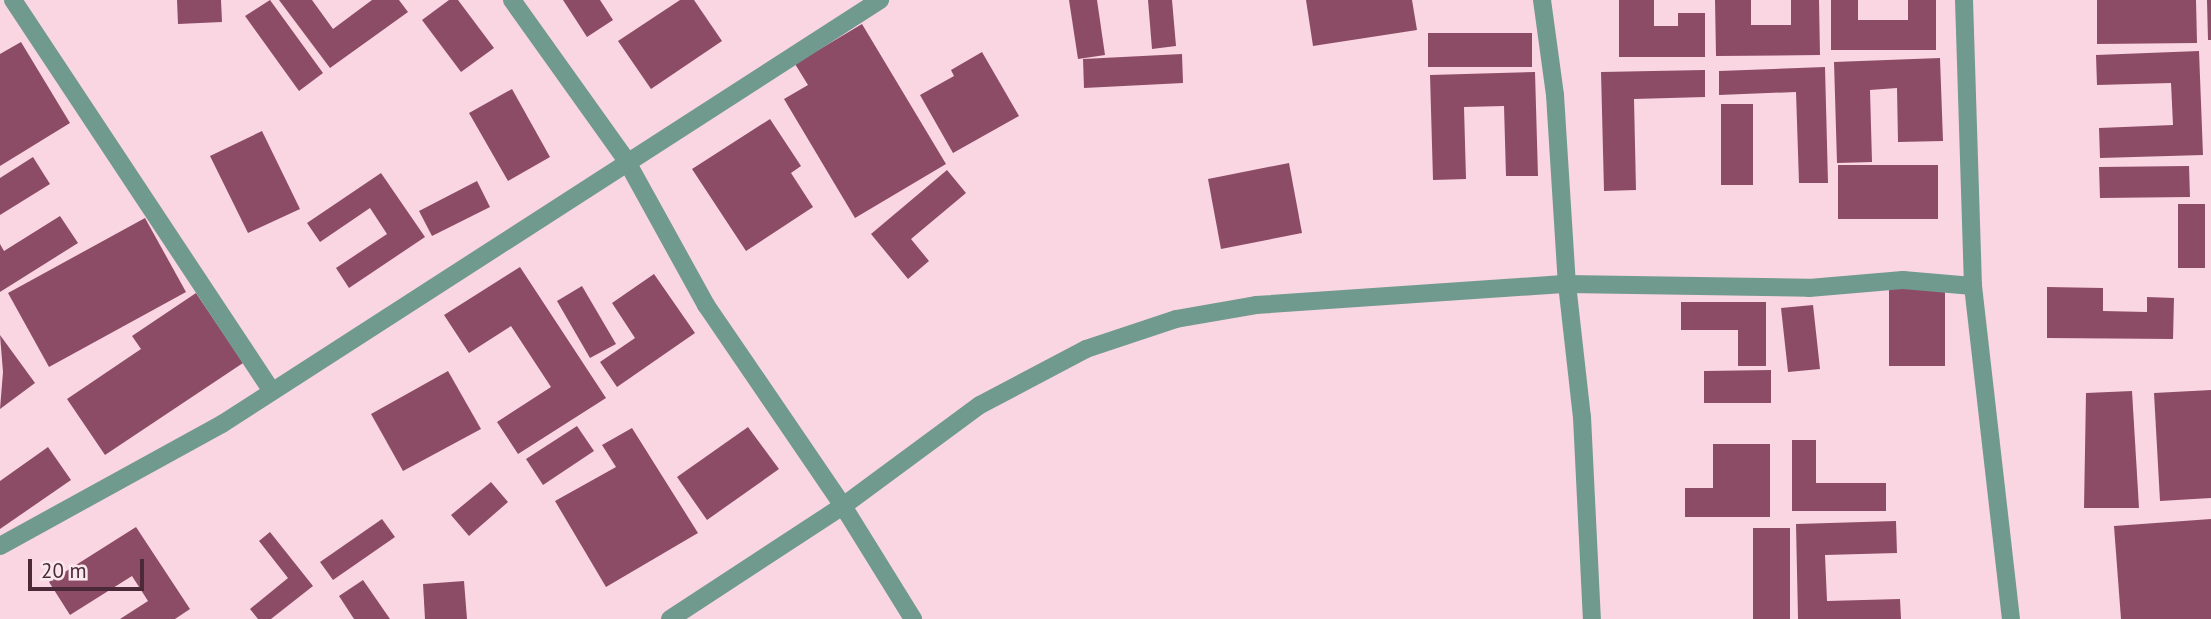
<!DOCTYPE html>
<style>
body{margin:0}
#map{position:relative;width:2211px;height:619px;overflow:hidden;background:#fad6e2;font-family:"PT Sans",sans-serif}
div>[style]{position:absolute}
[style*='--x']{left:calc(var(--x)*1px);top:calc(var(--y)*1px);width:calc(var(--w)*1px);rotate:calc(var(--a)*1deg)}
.building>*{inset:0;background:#8d4c66}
.minor>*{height:18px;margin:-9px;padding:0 9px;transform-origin:9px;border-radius:9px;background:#719a8e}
span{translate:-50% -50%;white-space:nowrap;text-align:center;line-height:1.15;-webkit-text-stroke:7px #fbe8ef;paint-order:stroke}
.scale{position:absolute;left:28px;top:559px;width:116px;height:32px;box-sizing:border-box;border:4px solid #4b2937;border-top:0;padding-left:9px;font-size:21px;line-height:24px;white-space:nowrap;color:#4b2937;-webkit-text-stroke:5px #fbe8ef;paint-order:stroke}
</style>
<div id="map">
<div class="building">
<i style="clip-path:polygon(177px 0,221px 0,222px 22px,178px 24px)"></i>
<i style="clip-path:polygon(270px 0,323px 73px,299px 91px,245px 16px)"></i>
<i style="clip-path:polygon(279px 0,312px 0,333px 29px,372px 0,399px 0,408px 12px,330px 68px)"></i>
<i style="clip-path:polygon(449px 0,458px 0,494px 48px,461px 72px,422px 20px)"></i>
<i style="clip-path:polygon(563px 0,600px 0,613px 20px,587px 37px)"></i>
<i style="clip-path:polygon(680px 0,694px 0,722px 41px,651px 89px,618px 41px)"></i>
<i style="clip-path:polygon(1069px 0,1097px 0,1105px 55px,1078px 59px)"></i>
<i style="clip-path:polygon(1148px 0,1172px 0,1176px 46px,1152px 49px)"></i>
<i style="clip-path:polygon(1306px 0,1412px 0,1417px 30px,1313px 46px)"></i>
<i style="clip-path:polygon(1619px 0,1654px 0,1654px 26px,1678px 26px,1678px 13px,1705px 13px,1705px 57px,1619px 57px)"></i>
<i style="clip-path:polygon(1715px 0,1751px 0,1751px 25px,1791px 25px,1791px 0,1819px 0,1820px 55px,1716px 56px)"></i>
<i style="clip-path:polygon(1831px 0,1858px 0,1858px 20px,1908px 20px,1908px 0,1936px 0,1936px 50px,1831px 50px)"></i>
<i style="clip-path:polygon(2097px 0,2196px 0,2197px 43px,2097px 44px)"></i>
<i style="clip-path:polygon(2207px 0,2211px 0,2211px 40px,2208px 40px)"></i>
<i style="clip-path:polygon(862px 24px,946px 164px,855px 218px,784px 99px,808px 85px,795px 64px)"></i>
<i style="clip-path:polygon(1428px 33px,1532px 33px,1532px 67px,1428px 67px)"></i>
<i style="clip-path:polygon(21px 42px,70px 123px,0 166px,0 54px)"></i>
<i style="clip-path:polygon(2199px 51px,2203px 155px,2100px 158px,2099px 128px,2173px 125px,2171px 83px,2097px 85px,2096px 55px)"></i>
<i style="clip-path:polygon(982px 52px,1019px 116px,953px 153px,920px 95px,954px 76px,951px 70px)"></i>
<i style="clip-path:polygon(1182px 54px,1183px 83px,1084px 88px,1083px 59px)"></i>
<i style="clip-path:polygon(1940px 58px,1943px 141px,1898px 142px,1897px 88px,1870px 90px,1872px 162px,1837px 163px,1834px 62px)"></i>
<i style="clip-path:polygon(1825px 67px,1828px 183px,1799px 183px,1796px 92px,1719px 95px,1719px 71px)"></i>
<i style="clip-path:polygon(1705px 70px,1705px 97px,1634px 99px,1636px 190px,1604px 191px,1601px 72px)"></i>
<i style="clip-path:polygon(1535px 72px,1538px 176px,1506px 176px,1504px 106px,1464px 107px,1466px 179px,1433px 180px,1430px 75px)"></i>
<i style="clip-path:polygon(512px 89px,550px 157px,508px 181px,469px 113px)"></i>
<i style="clip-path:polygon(1721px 104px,1753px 104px,1753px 185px,1721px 185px)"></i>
<i style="clip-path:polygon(770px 119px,801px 166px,791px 173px,813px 207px,746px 251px,692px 169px)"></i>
<i style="clip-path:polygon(262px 131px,300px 209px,248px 233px,210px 156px)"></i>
<i style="clip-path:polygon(33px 157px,50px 184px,0 215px,0 178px)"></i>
<i style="clip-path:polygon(1289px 163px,1302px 233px,1221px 249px,1208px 179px)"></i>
<i style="clip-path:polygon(1838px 165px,1938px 165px,1938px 219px,1838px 219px)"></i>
<i style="clip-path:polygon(2189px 166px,2190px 197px,2100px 198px,2099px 167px)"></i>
<i style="clip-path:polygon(947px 170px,966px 193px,911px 239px,929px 261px,908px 279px,871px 234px)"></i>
<i style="clip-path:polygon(381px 173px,425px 237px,349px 288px,336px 268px,387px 234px,370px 208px,320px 242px,307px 223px)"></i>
<i style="clip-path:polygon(477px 181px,490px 207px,432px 236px,419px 211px)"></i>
<i style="clip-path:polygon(2178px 204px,2205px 204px,2205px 268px,2178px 268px)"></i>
<i style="clip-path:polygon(60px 216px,78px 243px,0 292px,0 244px,4px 251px)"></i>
<i style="clip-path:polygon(145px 218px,186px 292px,49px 367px,8px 293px)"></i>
<i style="clip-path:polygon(520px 267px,606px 398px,518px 454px,497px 422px,551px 387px,511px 326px,469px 353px,444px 315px)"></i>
<i style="clip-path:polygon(654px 274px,695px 333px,617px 387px,600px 362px,635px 338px,612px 303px)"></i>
<i style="clip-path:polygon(582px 286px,616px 344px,590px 358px,557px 301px)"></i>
<i style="clip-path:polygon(2047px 287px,2103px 288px,2103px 311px,2147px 312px,2147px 297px,2174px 298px,2173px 339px,2047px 338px)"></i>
<i style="clip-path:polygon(1889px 288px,1945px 288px,1945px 366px,1889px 366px)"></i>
<i style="clip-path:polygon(196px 293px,243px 363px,105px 455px,67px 399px,141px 349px,132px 336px)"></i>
<i style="clip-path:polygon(1681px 302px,1766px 302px,1766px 366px,1738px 366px,1738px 330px,1681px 330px)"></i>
<i style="clip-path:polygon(1813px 305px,1820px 369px,1788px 372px,1781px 308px)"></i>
<i style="clip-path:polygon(0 335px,35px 383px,0 409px,3px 372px)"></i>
<i style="clip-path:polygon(1771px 370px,1771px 403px,1704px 403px,1704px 371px)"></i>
<i style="clip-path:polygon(448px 371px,481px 429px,403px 471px,371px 414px)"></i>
<i style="clip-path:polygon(2211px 390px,2211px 498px,2160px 501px,2154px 393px)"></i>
<i style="clip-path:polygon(2132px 391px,2139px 508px,2084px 508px,2086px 393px)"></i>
<i style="clip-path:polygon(577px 426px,594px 451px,543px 485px,526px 459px)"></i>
<i style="clip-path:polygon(748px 427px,779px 469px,707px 520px,677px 477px)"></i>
<i style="clip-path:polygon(632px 428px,698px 533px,606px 587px,555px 501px,616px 467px,602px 445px)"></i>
<i style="clip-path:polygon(1792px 440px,1816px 440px,1816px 483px,1886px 483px,1886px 511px,1792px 511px)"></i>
<i style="clip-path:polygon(1713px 444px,1770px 444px,1770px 517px,1685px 517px,1685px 488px,1713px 488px)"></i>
<i style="clip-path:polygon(48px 447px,71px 480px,0 529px,0 481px)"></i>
<i style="clip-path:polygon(491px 482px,508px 502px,469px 536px,451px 515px)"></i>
<i style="clip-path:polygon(382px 519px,395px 537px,333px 580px,320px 562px)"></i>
<i style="clip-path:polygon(2211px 519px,2211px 619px,2121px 619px,2114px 526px)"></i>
<i style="clip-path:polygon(1896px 521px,1897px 553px,1825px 555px,1827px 601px,1900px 599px,1901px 619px,1798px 619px,1796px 524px)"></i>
<i style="clip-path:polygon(136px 527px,190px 609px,175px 619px,120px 619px,148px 601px,132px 576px,70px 615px,49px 582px)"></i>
<i style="clip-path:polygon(1753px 528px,1790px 528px,1790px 619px,1753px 619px)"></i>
<i style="clip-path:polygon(270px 532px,313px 586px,271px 619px,258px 619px,250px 609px,288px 578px,259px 541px)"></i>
<i style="clip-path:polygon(363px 580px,390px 619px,354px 619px,339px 596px)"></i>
<i style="clip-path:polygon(464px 581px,467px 619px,425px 619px,423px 584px)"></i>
</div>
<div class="minor">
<i style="--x:13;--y:0;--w:469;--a:56.5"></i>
<i style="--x:512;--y:0;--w:196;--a:54.5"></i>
<i style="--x:626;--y:160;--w:166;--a:61.1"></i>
<i style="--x:706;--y:305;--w:243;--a:55.7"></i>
<i style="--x:843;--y:506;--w:133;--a:58.2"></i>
<i style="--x:1542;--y:0;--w:96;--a:82.2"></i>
<i style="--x:1555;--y:95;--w:189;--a:86.4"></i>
<i style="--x:1567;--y:284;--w:134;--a:83.6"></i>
<i style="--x:1582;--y:417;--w:202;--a:87.2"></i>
<i style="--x:1964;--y:0;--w:286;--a:88.2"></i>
<i style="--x:1973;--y:286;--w:335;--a:83.5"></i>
<i style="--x:0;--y:546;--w:253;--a:-28.8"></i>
<i style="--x:222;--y:424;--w:783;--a:-32.8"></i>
<i style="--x:670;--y:619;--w:207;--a:-33.2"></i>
<i style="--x:843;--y:506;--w:170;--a:-36.4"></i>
<i style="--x:980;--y:405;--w:120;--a:-27.8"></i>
<i style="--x:1086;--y:349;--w:95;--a:-18.4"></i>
<i style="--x:1176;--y:319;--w:81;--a:-9.9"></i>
<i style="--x:1256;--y:305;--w:312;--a:-3.9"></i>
<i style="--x:1567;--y:284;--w:242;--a:0.9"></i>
<i style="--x:1809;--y:288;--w:94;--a:-4.9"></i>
<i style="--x:1903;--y:280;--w:70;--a:4.9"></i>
</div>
<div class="scale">20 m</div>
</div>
